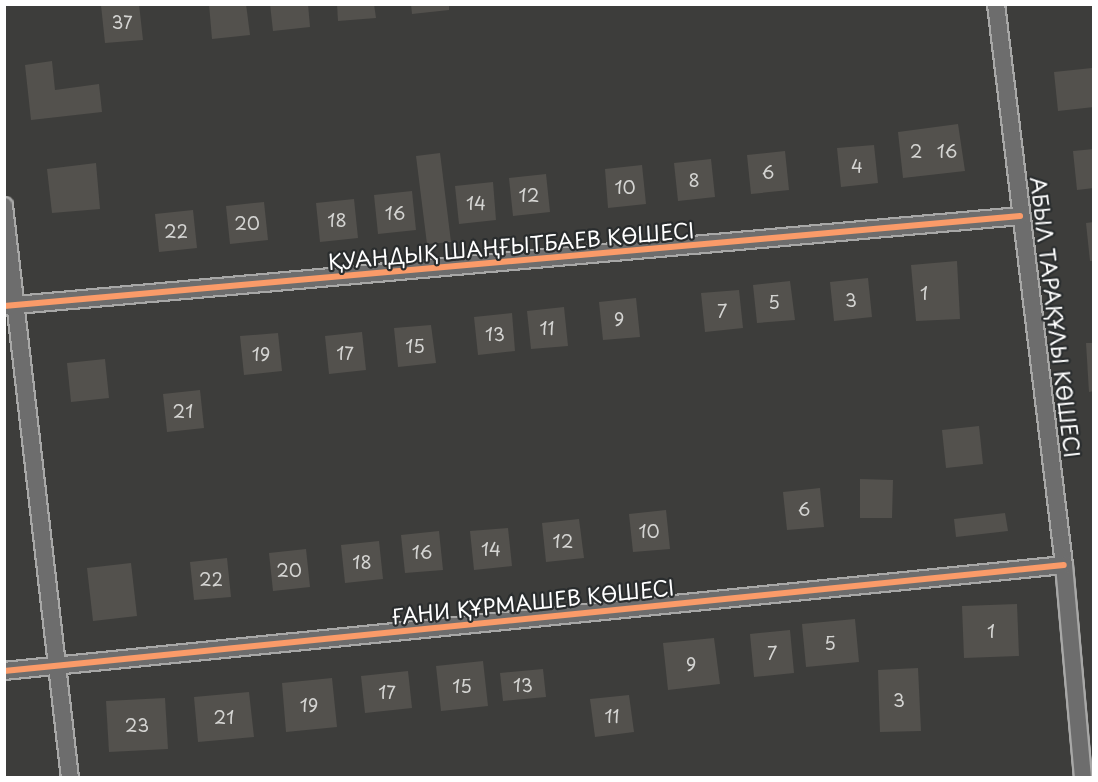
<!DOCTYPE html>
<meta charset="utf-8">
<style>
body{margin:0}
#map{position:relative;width:1098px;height:782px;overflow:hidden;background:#3d3d3b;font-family:"Playpen Sans",sans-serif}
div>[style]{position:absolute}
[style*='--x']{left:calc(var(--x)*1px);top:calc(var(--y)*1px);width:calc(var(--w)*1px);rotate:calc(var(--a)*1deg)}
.building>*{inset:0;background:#53514d}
.roads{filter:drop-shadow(2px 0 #a8a8a7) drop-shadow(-2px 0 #a8a8a7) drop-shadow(0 2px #a8a8a7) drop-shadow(0 -2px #a8a8a7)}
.minor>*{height:16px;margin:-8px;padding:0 8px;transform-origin:8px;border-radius:8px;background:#6d6d6d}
.cycleway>*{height:6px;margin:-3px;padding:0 3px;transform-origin:3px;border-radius:3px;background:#fa9b69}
span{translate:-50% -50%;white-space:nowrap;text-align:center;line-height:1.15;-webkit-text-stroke:4.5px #2a2d2e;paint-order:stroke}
.number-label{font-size:18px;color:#d4d4d2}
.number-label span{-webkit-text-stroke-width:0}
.street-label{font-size:21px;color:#fff}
.frame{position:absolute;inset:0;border:6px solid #fff;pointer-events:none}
</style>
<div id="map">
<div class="building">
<i style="clip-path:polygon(139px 4px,143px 40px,105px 43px,101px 5px)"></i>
<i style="clip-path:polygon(209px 4px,246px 4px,250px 35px,212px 39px)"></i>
<i style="clip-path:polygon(270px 4px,308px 4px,310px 27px,273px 31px)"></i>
<i style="clip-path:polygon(337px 4px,374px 4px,376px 18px,338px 21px)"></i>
<i style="clip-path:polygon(411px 4px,449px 4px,449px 10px,412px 14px)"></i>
<i style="clip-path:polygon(52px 61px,55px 90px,99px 84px,102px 112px,31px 120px,25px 65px)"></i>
<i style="clip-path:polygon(1092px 68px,1094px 107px,1058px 111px,1054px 72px)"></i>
<i style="clip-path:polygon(958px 124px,965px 171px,903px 178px,898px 132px)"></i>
<i style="clip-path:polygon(874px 145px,878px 183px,841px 187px,837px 148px)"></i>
<i style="clip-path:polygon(1094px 149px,1094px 188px,1077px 190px,1073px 151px)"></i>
<i style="clip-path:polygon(785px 151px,789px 190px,751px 194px,747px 155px)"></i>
<i style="clip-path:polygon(440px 153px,451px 242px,427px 244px,416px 156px)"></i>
<i style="clip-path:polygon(711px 159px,715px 197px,678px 201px,674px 163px)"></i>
<i style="clip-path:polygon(96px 163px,100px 209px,52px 213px,47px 169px)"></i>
<i style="clip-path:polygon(642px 165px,646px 204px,608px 208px,605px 169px)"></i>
<i style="clip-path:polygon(546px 174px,550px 212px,513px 216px,509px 178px)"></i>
<i style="clip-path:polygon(493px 182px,496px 220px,459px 224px,455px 186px)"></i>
<i style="clip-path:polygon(412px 191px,416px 230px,378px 234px,374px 195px)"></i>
<i style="clip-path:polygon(354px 199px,358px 238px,320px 242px,316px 203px)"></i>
<i style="clip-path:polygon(264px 202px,268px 240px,230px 244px,226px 206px)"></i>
<i style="clip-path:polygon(193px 210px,197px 248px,159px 252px,155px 214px)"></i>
<i style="clip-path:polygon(1094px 222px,1094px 261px,1090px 261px,1086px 223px)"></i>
<i style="clip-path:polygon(957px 261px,960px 319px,916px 321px,911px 265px)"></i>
<i style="clip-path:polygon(868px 278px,872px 317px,834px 321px,830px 282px)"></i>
<i style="clip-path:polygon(790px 281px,795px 320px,757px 323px,753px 285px)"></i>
<i style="clip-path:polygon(739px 290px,743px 328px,705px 332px,701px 293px)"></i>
<i style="clip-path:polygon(636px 298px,640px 337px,603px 340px,599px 302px)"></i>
<i style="clip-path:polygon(564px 307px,568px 346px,531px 349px,527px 311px)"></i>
<i style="clip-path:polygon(512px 313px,515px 351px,478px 355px,474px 317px)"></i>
<i style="clip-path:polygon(431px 325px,436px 363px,398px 367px,394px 328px)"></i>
<i style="clip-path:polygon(362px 332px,366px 370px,329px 374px,325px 336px)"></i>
<i style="clip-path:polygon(278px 333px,282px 371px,244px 375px,240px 336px)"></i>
<i style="clip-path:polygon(1086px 343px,1094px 343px,1094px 391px,1089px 392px)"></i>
<i style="clip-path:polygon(105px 359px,109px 398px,71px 402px,67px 363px)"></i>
<i style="clip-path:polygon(200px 390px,204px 428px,167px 432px,163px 394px)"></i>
<i style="clip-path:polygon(979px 426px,983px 464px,946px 468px,942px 430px)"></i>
<i style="clip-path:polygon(860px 479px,893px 480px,892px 518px,860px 518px)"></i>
<i style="clip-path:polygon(820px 488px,824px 527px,787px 530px,783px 492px)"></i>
<i style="clip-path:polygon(666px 510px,670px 549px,633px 552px,629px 514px)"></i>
<i style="clip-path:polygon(1005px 513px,1008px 531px,956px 537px,954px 519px)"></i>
<i style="clip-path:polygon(579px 519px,584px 558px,546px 562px,542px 523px)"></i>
<i style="clip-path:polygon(508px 528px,512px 566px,474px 570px,470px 531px)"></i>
<i style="clip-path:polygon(439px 531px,443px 570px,405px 573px,401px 535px)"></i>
<i style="clip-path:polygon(379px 541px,383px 579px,345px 583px,341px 545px)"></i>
<i style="clip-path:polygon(306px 549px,310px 587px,273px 591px,269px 553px)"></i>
<i style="clip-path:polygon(227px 558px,231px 597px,194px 600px,190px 562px)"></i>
<i style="clip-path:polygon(131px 563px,137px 616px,93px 621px,87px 568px)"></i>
<i style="clip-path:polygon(1017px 604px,1019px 656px,964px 658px,962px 606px)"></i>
<i style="clip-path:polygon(855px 619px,859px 662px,806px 667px,802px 624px)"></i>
<i style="clip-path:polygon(790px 630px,794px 673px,754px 677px,750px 634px)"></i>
<i style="clip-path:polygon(714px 638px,720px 684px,668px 690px,663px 643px)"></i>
<i style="clip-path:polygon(483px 661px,488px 706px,441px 711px,436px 666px)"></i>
<i style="clip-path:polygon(918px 668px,921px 731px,880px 732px,878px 670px)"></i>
<i style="clip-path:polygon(543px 669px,546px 697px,503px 701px,500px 673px)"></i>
<i style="clip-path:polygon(408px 671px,412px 708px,365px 713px,361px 676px)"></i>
<i style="clip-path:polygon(332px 678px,337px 727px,286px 732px,282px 683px)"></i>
<i style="clip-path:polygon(249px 692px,254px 737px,198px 742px,194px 697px)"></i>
<i style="clip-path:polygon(629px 695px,634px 732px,595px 737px,590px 699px)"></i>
<i style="clip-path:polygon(165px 698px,168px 749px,109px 752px,106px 701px)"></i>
</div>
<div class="roads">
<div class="minor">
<i style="--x:996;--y:4;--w:565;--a:83.09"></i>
<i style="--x:1064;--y:565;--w:214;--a:84.9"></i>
<i style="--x:4;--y:206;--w:576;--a:83.42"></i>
<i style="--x:4;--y:306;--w:1020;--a:-5.06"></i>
<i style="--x:4;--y:671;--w:1065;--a:-5.71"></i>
</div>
</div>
<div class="cycleway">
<i style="--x:4;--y:306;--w:1020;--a:-5.06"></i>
<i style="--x:4;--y:671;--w:1065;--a:-5.71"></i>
</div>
<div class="number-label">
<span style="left:122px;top:22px">37</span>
<span style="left:916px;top:151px">2</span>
<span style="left:947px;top:151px">16</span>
<span style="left:857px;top:166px">4</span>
<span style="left:768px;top:172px">6</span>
<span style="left:694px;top:180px">8</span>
<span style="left:625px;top:187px">10</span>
<span style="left:529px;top:195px">12</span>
<span style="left:476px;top:203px">14</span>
<span style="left:395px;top:213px">16</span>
<span style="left:337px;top:220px">18</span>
<span style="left:247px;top:223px">20</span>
<span style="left:176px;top:231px">22</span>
<span style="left:924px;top:293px">1</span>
<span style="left:851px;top:300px">3</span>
<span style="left:774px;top:302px">5</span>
<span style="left:722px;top:311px">7</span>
<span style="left:619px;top:319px">9</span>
<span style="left:547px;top:328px">11</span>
<span style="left:495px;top:334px">13</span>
<span style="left:415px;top:346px">15</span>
<span style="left:345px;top:353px">17</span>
<span style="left:261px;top:354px">19</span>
<span style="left:183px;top:411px">21</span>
<span style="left:804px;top:509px">6</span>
<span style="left:649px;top:531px">10</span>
<span style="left:563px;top:541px">12</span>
<span style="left:491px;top:549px">14</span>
<span style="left:422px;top:552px">16</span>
<span style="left:362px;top:562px">18</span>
<span style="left:289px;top:570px">20</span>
<span style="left:211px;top:579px">22</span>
<span style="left:991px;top:631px">1</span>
<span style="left:830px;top:643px">5</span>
<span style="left:772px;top:653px">7</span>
<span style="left:691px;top:664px">9</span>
<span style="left:523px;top:685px">13</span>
<span style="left:462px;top:686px">15</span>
<span style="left:387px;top:692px">17</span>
<span style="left:899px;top:700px">3</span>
<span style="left:309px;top:705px">19</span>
<span style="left:612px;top:716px">11</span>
<span style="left:224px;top:717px">21</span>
<span style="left:137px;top:725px">23</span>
</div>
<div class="street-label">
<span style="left:511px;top:245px;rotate:-5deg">ҚУАНДЫҚ ШАҢҒЫТБАЕВ КӨШЕСІ</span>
<span style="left:1056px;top:317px;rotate:83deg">АБЫЛ ТАРАҚҰЛЫ КӨШЕСІ</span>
<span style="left:533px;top:601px;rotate:-6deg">ҒАНИ ҚҰРМАШЕВ КӨШЕСІ</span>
</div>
<div class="frame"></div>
</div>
